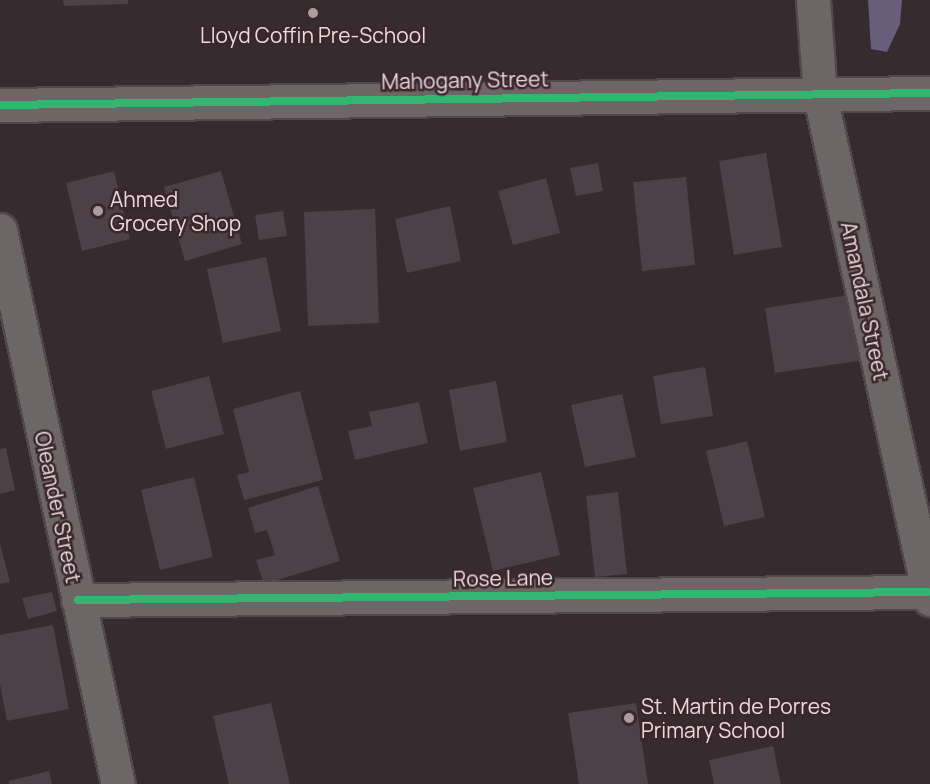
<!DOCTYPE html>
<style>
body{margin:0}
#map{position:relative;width:930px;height:784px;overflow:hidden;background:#362b2e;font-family:Manrope,sans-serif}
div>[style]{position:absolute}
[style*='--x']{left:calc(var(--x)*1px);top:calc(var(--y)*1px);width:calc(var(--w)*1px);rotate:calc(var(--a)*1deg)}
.water>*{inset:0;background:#685d7a}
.building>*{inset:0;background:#4b4147}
.roads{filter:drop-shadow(2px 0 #52484b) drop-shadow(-2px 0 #52484b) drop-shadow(0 2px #52484b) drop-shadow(0 -2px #52484b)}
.minor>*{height:33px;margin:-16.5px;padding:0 16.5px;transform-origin:16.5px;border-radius:16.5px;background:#6c6666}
.tertiary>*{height:33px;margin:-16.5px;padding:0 16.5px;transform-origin:16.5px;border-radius:16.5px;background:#6c6666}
.cycleway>*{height:8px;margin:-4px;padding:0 4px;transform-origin:4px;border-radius:4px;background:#33b770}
.dots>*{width:16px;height:16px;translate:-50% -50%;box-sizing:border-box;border:3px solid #3b262c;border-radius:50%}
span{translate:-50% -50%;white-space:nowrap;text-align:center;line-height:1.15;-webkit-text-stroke:5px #3b262c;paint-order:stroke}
.poi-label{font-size:21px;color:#e9dade}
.left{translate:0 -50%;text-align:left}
.street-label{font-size:21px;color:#e9dade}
</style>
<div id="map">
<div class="water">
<i style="clip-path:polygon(868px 0,902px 0,900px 24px,887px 52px,871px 49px)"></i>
</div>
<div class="building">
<i style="clip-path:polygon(63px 0,128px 0,128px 4px,64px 6px)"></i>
<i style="clip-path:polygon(766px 153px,782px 247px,734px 255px,719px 161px)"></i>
<i style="clip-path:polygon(598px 163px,603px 191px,576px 196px,570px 168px)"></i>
<i style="clip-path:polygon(114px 171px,130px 239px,82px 251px,66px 183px)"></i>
<i style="clip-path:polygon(221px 171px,242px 244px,185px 261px,164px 187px)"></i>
<i style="clip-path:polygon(686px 177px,695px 265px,642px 271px,633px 182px)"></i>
<i style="clip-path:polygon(546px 178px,560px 233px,513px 245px,498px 191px)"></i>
<i style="clip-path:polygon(450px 206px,461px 261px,407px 273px,395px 219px)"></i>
<i style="clip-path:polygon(375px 209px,379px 323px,308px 326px,304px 212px)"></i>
<i style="clip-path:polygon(283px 211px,287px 236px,259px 240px,255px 215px)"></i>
<i style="clip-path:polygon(266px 257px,281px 331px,223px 343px,207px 269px)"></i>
<i style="clip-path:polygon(849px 295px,859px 361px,775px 373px,765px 308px)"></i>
<i style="clip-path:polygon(705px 367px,713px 416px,661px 424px,653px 376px)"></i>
<i style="clip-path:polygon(209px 376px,224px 434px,166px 449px,151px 391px)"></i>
<i style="clip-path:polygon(496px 381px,507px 442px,460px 451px,449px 390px)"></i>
<i style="clip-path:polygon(300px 391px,323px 480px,244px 500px,237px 475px,249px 472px,233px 409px)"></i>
<i style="clip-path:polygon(622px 394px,636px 457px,585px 467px,571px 405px)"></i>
<i style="clip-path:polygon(419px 402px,428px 443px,355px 460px,348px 431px,372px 426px,369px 412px)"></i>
<i style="clip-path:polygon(747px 441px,765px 517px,724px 526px,706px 451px)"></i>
<i style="clip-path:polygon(6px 448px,15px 490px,0 494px,0 449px)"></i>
<i style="clip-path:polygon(541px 472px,560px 555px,493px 571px,473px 488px)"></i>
<i style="clip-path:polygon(194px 477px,213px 557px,160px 570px,141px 490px)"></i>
<i style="clip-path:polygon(318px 486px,340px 561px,264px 584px,256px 560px,275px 555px,267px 530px,255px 533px,248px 508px)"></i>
<i style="clip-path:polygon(618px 492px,627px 574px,595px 577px,586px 496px)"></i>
<i style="clip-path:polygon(0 544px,10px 582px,0 584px)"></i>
<i style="clip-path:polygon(52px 592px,57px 611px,28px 619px,22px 598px)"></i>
<i style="clip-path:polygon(53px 625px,69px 709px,7px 721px,0 684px,0 635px)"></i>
<i style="clip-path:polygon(271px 703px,290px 784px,229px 784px,213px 716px)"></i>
<i style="clip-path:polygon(636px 703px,648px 784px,579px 784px,568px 713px)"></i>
<i style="clip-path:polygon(773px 746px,781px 784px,714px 784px,709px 760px)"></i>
<i style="clip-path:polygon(49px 771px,52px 784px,9px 784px,9px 781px)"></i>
</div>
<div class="roads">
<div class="minor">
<i style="--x:813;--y:0;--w:96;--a:85.8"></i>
<i style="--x:820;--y:96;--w:515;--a:77.66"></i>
<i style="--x:0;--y:230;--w:566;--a:77.98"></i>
<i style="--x:78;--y:600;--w:850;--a:-0.54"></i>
</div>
<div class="tertiary">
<i style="--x:0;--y:105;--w:930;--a:-0.74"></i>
</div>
</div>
<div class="cycleway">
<i style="--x:0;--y:105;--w:930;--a:-0.74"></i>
<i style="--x:78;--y:600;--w:850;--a:-0.54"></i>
</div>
<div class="dots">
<i style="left:313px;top:13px;background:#aa9da0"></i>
<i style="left:98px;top:211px;background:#aa9da0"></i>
<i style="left:629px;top:718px;background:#aa9da0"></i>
</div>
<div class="poi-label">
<span style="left:313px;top:35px">Lloyd Coffin Pre-School</span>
<span class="left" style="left:110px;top:211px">Ahmed<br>Grocery Shop</span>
<span class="left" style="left:641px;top:718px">St. Martin de Porres<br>Primary School</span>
</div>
<div class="street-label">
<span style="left:465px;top:80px;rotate:-1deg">Mahogany Street</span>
<span style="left:865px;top:301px;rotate:78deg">Amandala Street</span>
<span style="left:58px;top:507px;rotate:78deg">Oleander Street</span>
<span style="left:503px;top:578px;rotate:-1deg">Rose Lane</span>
</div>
</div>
